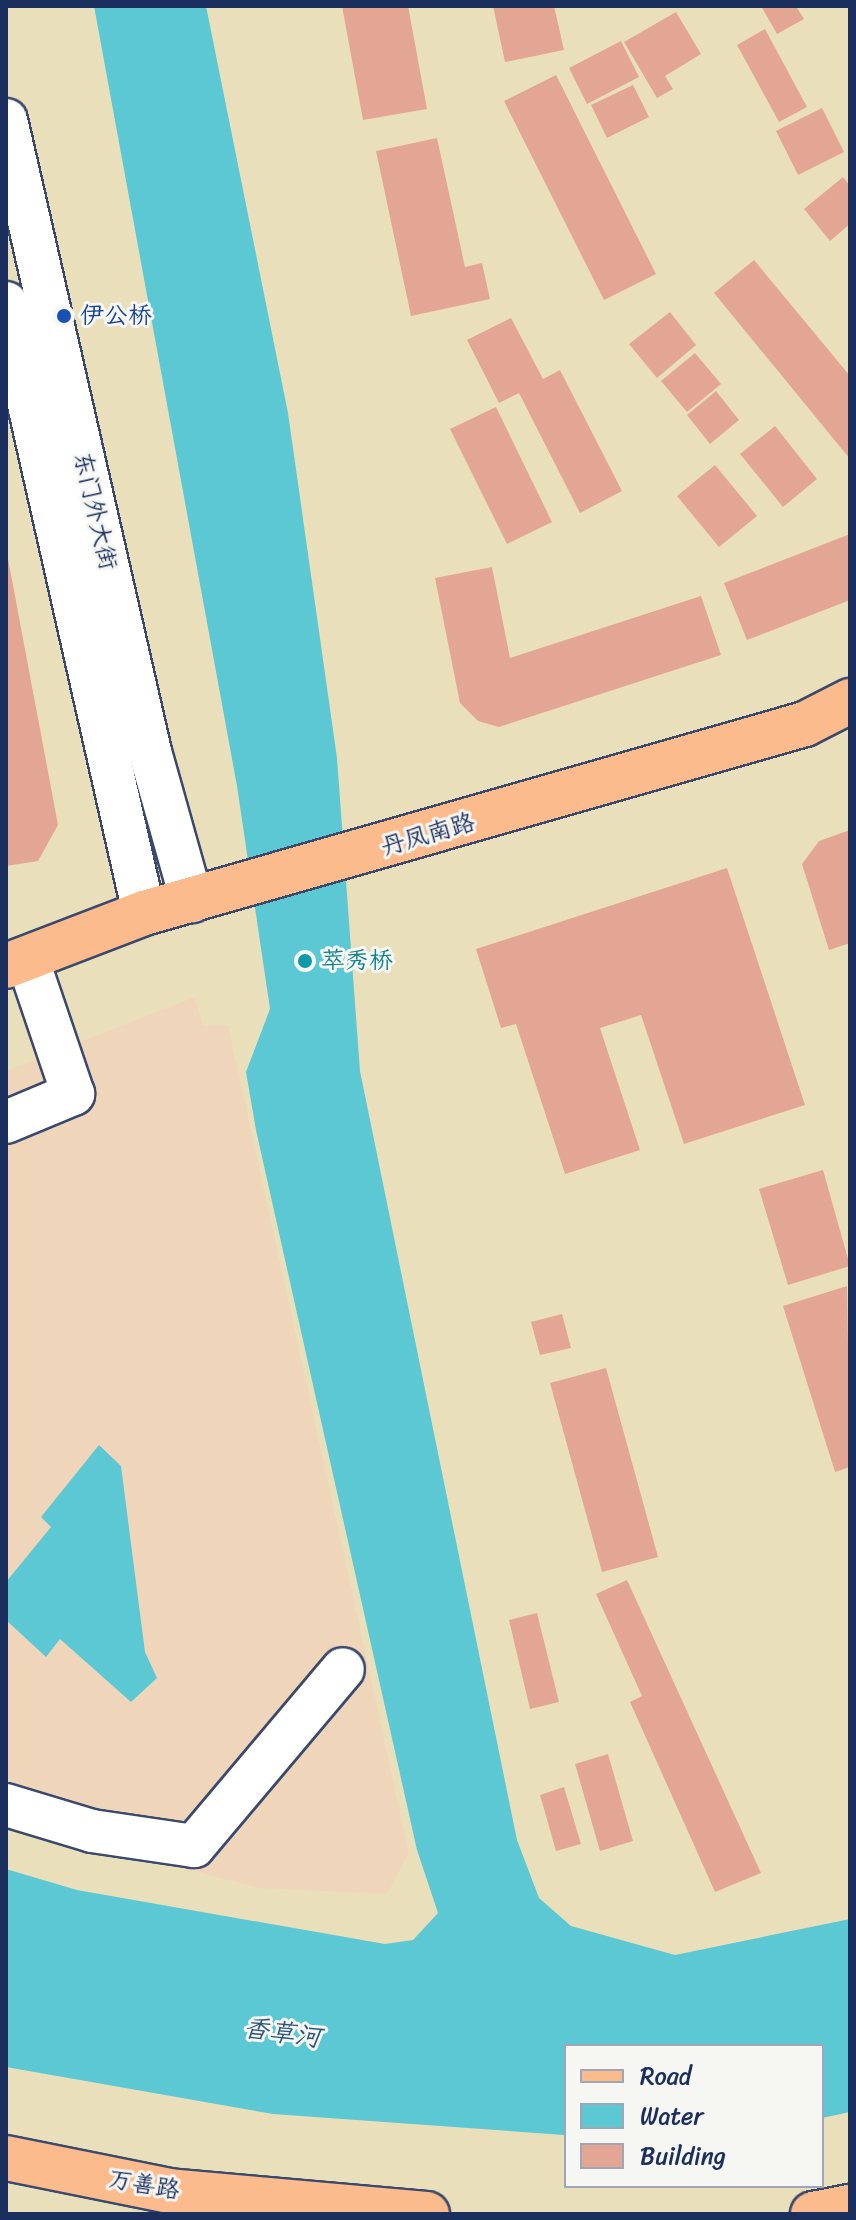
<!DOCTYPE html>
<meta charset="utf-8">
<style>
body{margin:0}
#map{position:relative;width:856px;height:2220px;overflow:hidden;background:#e9dfbb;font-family:Sriracha,"LXGW WenKai TC",sans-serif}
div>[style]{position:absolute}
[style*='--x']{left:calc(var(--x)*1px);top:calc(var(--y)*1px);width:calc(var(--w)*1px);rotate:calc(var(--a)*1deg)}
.built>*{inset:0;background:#efd6bb}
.water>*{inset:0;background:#5cc8d3}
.building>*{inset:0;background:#e4a694}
.roads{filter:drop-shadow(2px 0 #3a496c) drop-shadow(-2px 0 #3a496c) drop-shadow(0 2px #3a496c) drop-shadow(0 -2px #3a496c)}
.minor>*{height:42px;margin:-21px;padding:0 21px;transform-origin:21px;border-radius:21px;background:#fff}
.major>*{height:44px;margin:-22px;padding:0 22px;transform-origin:22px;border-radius:22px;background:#fbbb8c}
.dots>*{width:22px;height:22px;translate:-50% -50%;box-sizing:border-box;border:4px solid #f6f6f2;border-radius:50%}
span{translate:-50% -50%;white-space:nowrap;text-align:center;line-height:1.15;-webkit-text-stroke:6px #f6f6f2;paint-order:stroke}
.transit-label{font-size:24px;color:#164399}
.left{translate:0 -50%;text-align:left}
.street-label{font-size:24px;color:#1b2f5e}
.culture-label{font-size:24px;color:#0d838f}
.water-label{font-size:26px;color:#2b557b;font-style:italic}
.frame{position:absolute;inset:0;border:8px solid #1b2f5e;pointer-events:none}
.legend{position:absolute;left:564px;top:2044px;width:260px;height:144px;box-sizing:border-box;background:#f6f6f2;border:2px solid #9ea6b7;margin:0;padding:10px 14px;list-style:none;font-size:24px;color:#1b2f5e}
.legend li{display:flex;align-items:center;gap:16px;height:40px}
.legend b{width:40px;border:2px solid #9ea6b7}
</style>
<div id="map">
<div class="built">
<i style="clip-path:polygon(195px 997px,203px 1026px,228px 1025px,409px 1853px,387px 1894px,260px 1888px,6px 1824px,6px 1071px)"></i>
</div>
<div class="water">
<i style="clip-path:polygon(94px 6px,206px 6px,288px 413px,337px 758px,360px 1071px,517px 1840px,539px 1898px,571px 1926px,675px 1955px,850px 1919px,850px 2112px,822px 2118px,822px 2046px,566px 2046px,564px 2135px,273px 2114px,6px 2067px,6px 1869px,77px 1890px,385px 1944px,413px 1940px,438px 1913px,417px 1850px,256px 1130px,246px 1072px,270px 1009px,237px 786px)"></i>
<i style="clip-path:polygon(99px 1445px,121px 1466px,145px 1652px,157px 1678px,131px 1702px,60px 1639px,46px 1657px,6px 1620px,6px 1582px,51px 1527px,41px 1517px)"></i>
</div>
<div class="building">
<i style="clip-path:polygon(342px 6px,408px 6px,427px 109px,363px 120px)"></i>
<i style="clip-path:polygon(493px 6px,554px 6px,564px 50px,505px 62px)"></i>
<i style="clip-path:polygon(761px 6px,796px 6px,804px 19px,777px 34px)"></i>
<i style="clip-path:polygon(676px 12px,701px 54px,665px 76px,673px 89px,657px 98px,624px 42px)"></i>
<i style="clip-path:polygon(765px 29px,807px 107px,779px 122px,737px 45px)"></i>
<i style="clip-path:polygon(621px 41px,639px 77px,587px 104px,569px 68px)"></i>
<i style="clip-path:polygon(556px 75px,656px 274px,604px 300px,504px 101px)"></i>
<i style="clip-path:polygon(633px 85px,649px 117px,607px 138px,591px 105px)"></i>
<i style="clip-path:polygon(822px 108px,844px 152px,798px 175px,776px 131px)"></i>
<i style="clip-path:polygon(437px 138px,465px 267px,482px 263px,490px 299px,411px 316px,376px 151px)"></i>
<i style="clip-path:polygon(843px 177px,850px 186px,850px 224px,830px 241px,804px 209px)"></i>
<i style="clip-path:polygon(754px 260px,850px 376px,850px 459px,714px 293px)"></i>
<i style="clip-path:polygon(670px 312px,696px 345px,657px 378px,629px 344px)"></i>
<i style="clip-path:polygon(511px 318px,543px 379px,560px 370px,622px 491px,580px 513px,519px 393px,499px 403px,467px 340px)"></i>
<i style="clip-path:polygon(695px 353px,721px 384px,687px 412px,661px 381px)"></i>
<i style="clip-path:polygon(716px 391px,739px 420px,710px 444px,687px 415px)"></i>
<i style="clip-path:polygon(496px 407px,552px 522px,507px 544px,450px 429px)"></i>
<i style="clip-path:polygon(775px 426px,817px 479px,783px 507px,740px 454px)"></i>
<i style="clip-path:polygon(715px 465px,757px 516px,719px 547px,677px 496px)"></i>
<i style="clip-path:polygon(850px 534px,850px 600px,747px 640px,724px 583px)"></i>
<i style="clip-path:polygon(6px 548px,58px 825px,38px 861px,6px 866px)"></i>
<i style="clip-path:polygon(492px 567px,510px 658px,701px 596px,721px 655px,499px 727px,478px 721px,460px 703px,435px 578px)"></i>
<i style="clip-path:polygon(850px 830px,850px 943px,829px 950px,802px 864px,819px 841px)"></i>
<i style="clip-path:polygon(727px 868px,805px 1105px,684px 1144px,641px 1015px,600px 1028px,640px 1150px,565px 1174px,516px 1024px,501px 1028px,476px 949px)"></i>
<i style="clip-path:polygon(823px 1170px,850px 1266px,788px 1285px,759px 1189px)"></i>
<i style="clip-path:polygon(847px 1286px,850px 1467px,835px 1472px,783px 1306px)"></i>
<i style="clip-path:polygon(562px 1314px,571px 1348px,540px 1355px,531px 1322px)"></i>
<i style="clip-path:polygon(606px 1368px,658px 1557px,602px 1572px,550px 1383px)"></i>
<i style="clip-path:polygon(627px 1580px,761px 1873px,715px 1892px,630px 1702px,642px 1696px,596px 1594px)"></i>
<i style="clip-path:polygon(537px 1613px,559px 1702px,530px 1709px,509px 1620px)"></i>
<i style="clip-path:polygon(608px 1754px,633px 1841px,600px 1851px,575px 1764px)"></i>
<i style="clip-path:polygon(564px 1787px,581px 1844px,556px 1851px,540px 1795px)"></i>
</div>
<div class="roads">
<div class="minor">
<i style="--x:6;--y:120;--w:648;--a:77.16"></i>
<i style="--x:150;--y:752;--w:155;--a:74.3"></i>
<i style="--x:6;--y:303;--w:625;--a:77.25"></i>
<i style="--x:6;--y:1122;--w:73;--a:-22.7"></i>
<i style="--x:73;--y:1094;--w:144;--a:-108.7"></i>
<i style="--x:6;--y:1805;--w:90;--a:16.8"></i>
<i style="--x:92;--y:1831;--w:103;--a:8.4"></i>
<i style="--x:194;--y:1846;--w:231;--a:-49.9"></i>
</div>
<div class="major">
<i style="--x:6;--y:966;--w:148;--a:-21"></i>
<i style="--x:144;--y:913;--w:687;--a:-15.96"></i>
<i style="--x:805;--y:724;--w:51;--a:-27.1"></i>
<i style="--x:6;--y:2158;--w:166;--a:11.4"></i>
<i style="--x:169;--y:2191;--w:259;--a:5.1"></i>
<i style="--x:813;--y:2214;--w:38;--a:-11"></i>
</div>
</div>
<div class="dots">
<i style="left:64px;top:316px;background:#1a4fb4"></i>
<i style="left:305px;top:961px;background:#0f9aa8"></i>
</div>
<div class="transit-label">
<span class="left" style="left:80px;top:316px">伊公桥</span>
</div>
<div class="street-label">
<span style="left:95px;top:511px;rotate:77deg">东门外大街</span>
<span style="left:428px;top:835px;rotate:-16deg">丹凤南路</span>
<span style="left:144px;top:2185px;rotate:10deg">万善路</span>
</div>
<div class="culture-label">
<span class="left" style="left:321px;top:961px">萃秀桥</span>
</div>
<div class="water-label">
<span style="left:282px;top:2033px;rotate:8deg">香草河</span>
</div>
<div class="frame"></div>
<ul class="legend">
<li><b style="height:10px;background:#fbbb8c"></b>Road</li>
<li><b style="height:22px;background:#5cc8d3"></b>Water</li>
<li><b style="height:22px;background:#e4a694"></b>Building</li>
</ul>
</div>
